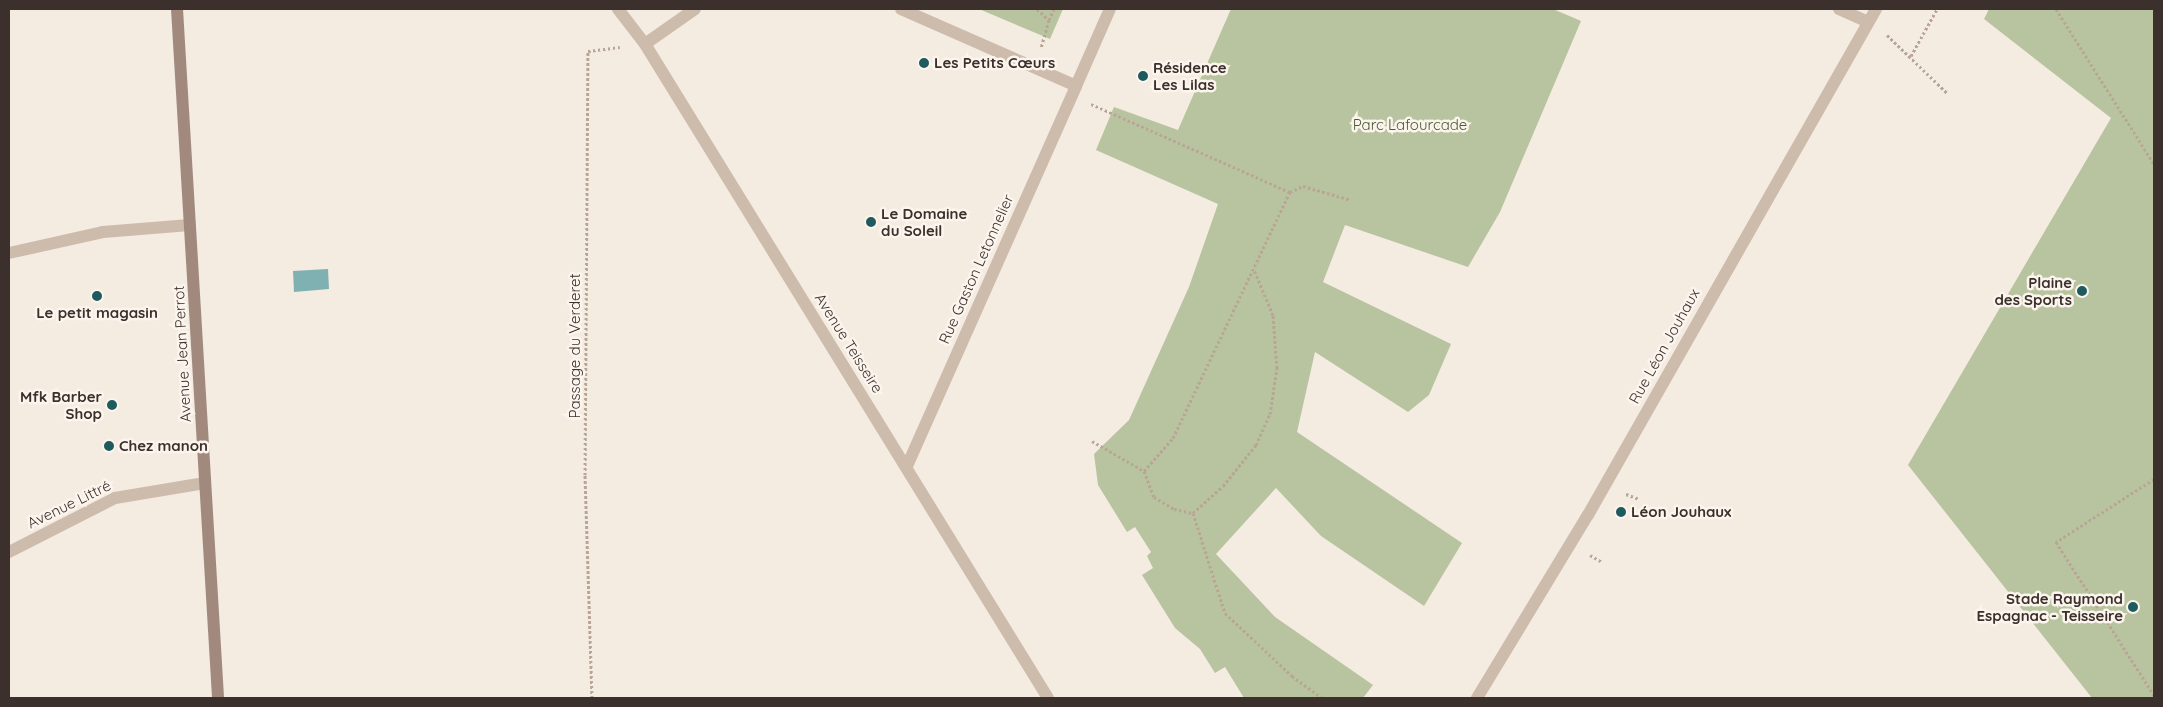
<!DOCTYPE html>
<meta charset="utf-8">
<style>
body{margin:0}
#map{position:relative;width:2163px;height:707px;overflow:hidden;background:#f4ebe1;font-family:Quicksand,sans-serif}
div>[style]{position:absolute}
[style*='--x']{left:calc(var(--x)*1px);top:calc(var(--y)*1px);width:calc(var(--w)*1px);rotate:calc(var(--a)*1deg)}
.green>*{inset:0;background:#b8c4a0}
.water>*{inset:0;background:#7fb0b2}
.path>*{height:3px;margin-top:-1.5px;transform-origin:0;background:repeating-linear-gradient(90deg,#b9a596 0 2.5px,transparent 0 5px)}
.minor>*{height:12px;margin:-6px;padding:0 6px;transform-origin:6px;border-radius:6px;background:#cdbbac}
.tertiary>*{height:12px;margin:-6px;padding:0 6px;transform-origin:6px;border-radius:6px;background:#cdbbac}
.secondary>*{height:12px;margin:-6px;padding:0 6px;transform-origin:6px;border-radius:6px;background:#a18a7d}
.dots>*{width:14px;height:14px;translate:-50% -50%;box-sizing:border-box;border:2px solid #fbf5ee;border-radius:50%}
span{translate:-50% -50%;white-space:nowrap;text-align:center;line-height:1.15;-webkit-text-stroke:5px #fbf5ee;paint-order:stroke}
.poi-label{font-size:15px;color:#3b302b;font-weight:700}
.left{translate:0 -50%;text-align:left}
.right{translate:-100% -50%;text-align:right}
.park-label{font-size:15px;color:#4a5a2e}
.street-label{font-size:15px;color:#3b302b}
.frame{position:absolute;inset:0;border:10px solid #3b302b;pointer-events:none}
</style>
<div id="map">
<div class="green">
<i style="clip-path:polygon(979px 9px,1063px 9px,1050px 39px)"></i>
<i style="clip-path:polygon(1231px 9px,1553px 9px,1581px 21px,1500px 212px,1468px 267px,1345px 225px,1323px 282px,1451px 344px,1429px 395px,1408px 412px,1315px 352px,1297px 432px,1462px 543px,1424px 606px,1321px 536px,1276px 488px,1216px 554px,1275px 617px,1373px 685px,1363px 698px,1244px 698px,1225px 667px,1215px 673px,1200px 649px,1175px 628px,1142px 575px,1153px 568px,1147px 556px,1151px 552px,1135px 527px,1127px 532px,1098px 485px,1094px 454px,1129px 420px,1189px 287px,1218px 204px,1096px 150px,1114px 107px,1178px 130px)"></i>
<i style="clip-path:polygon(1989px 9px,2154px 9px,2154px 698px,2092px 698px,1908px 465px,2111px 118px,1984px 19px)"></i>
</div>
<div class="water">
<i style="clip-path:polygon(328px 269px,329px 289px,294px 292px,293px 271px)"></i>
</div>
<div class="path">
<i style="--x:1037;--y:9;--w:16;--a:43"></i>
<i style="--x:1049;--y:20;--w:29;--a:106"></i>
<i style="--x:2056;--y:9;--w:183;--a:57.7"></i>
<i style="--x:1049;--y:20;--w:12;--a:-66"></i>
<i style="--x:1887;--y:35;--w:83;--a:44"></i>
<i style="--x:1911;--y:56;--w:54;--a:-61"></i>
<i style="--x:1091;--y:104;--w:218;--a:23.9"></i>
<i style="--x:1092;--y:441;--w:60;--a:30"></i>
<i style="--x:1144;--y:471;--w:44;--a:-48.7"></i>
<i style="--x:1173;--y:438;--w:272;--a:-64.6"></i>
<i style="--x:1290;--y:192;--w:14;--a:-25"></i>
<i style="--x:1303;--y:186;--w:50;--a:16.3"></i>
<i style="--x:1144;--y:471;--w:28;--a:69"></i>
<i style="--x:1154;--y:497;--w:23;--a:31"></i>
<i style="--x:1174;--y:509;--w:19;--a:12"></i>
<i style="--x:1193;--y:513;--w:40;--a:-42"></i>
<i style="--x:1223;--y:486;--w:53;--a:-51.2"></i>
<i style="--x:1256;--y:445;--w:34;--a:-66"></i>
<i style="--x:1270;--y:414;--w:47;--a:-81.3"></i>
<i style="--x:1277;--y:368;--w:53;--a:-94.3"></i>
<i style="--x:1273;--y:315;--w:49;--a:-112.9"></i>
<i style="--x:2154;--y:479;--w:117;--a:147.3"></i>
<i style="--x:2056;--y:542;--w:182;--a:57.4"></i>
<i style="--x:1626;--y:494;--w:14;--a:21"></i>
<i style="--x:1193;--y:513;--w:105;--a:72.3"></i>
<i style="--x:1225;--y:613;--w:92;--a:43.2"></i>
<i style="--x:1292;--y:676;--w:37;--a:36"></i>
<i style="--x:1590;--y:555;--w:14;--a:30"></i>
<i style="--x:592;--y:698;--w:223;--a:-91.8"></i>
<i style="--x:585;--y:475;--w:424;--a:-89.6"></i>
<i style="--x:588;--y:51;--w:32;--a:-7"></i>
</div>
<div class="minor">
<i style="--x:901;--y:9;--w:191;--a:23.7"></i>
<i style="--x:1076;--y:86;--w:84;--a:-66.2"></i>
<i style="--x:1839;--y:9;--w:32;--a:24"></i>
<i style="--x:645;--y:44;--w:61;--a:-35"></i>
<i style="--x:9;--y:253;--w:96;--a:-12.6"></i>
<i style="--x:103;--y:232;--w:87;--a:-4.6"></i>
<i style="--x:907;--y:466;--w:416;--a:-66"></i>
<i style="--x:9;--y:552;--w:119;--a:-27"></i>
<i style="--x:115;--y:498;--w:91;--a:-9.5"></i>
</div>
<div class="tertiary">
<i style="--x:618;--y:9;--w:44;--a:52.4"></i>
<i style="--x:645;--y:44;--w:768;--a:58.36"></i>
<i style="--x:1477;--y:698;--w:214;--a:-58.8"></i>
<i style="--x:1588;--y:515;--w:582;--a:-60.35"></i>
</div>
<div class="secondary">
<i style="--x:177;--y:9;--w:690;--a:86.59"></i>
</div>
<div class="dots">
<i style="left:924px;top:63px;background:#1f5a5e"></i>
<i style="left:1143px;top:76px;background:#1f5a5e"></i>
<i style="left:871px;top:222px;background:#1f5a5e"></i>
<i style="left:2082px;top:291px;background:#1f5a5e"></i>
<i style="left:97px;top:296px;background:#1f5a5e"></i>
<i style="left:112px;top:405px;background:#1f5a5e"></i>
<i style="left:109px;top:446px;background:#1f5a5e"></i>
<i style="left:1621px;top:512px;background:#1f5a5e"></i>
<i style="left:2133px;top:607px;background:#1f5a5e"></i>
</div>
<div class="poi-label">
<span class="left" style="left:934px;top:63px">Les Petits Cœurs</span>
<span class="left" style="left:1153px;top:76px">Résidence<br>Les Lilas</span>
<span class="left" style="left:881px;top:222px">Le Domaine<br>du Soleil</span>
<span class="right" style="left:2072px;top:291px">Plaine<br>des Sports</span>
<span style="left:97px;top:313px">Le petit magasin</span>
<span class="right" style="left:102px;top:405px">Mfk Barber<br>Shop</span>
<span class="left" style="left:119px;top:446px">Chez manon</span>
<span class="left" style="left:1631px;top:512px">Léon Jouhaux</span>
<span class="right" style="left:2123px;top:607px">Stade Raymond<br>Espagnac - Teisseire</span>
</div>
<div class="park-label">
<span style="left:1410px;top:125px">Parc Lafourcade</span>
</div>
<div class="street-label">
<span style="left:976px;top:269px;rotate:-66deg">Rue Gaston Letonnelier</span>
<span style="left:849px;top:343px;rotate:58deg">Avenue Teisseire</span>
<span style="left:575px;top:346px;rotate:-90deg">Passage du Verderet</span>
<span style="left:1664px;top:346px;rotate:-61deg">Rue Léon Jouhaux</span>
<span style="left:182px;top:354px;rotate:-93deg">Avenue Jean Perrot</span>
<span style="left:69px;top:504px;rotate:-26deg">Avenue Littré</span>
</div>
<div class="frame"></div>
</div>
